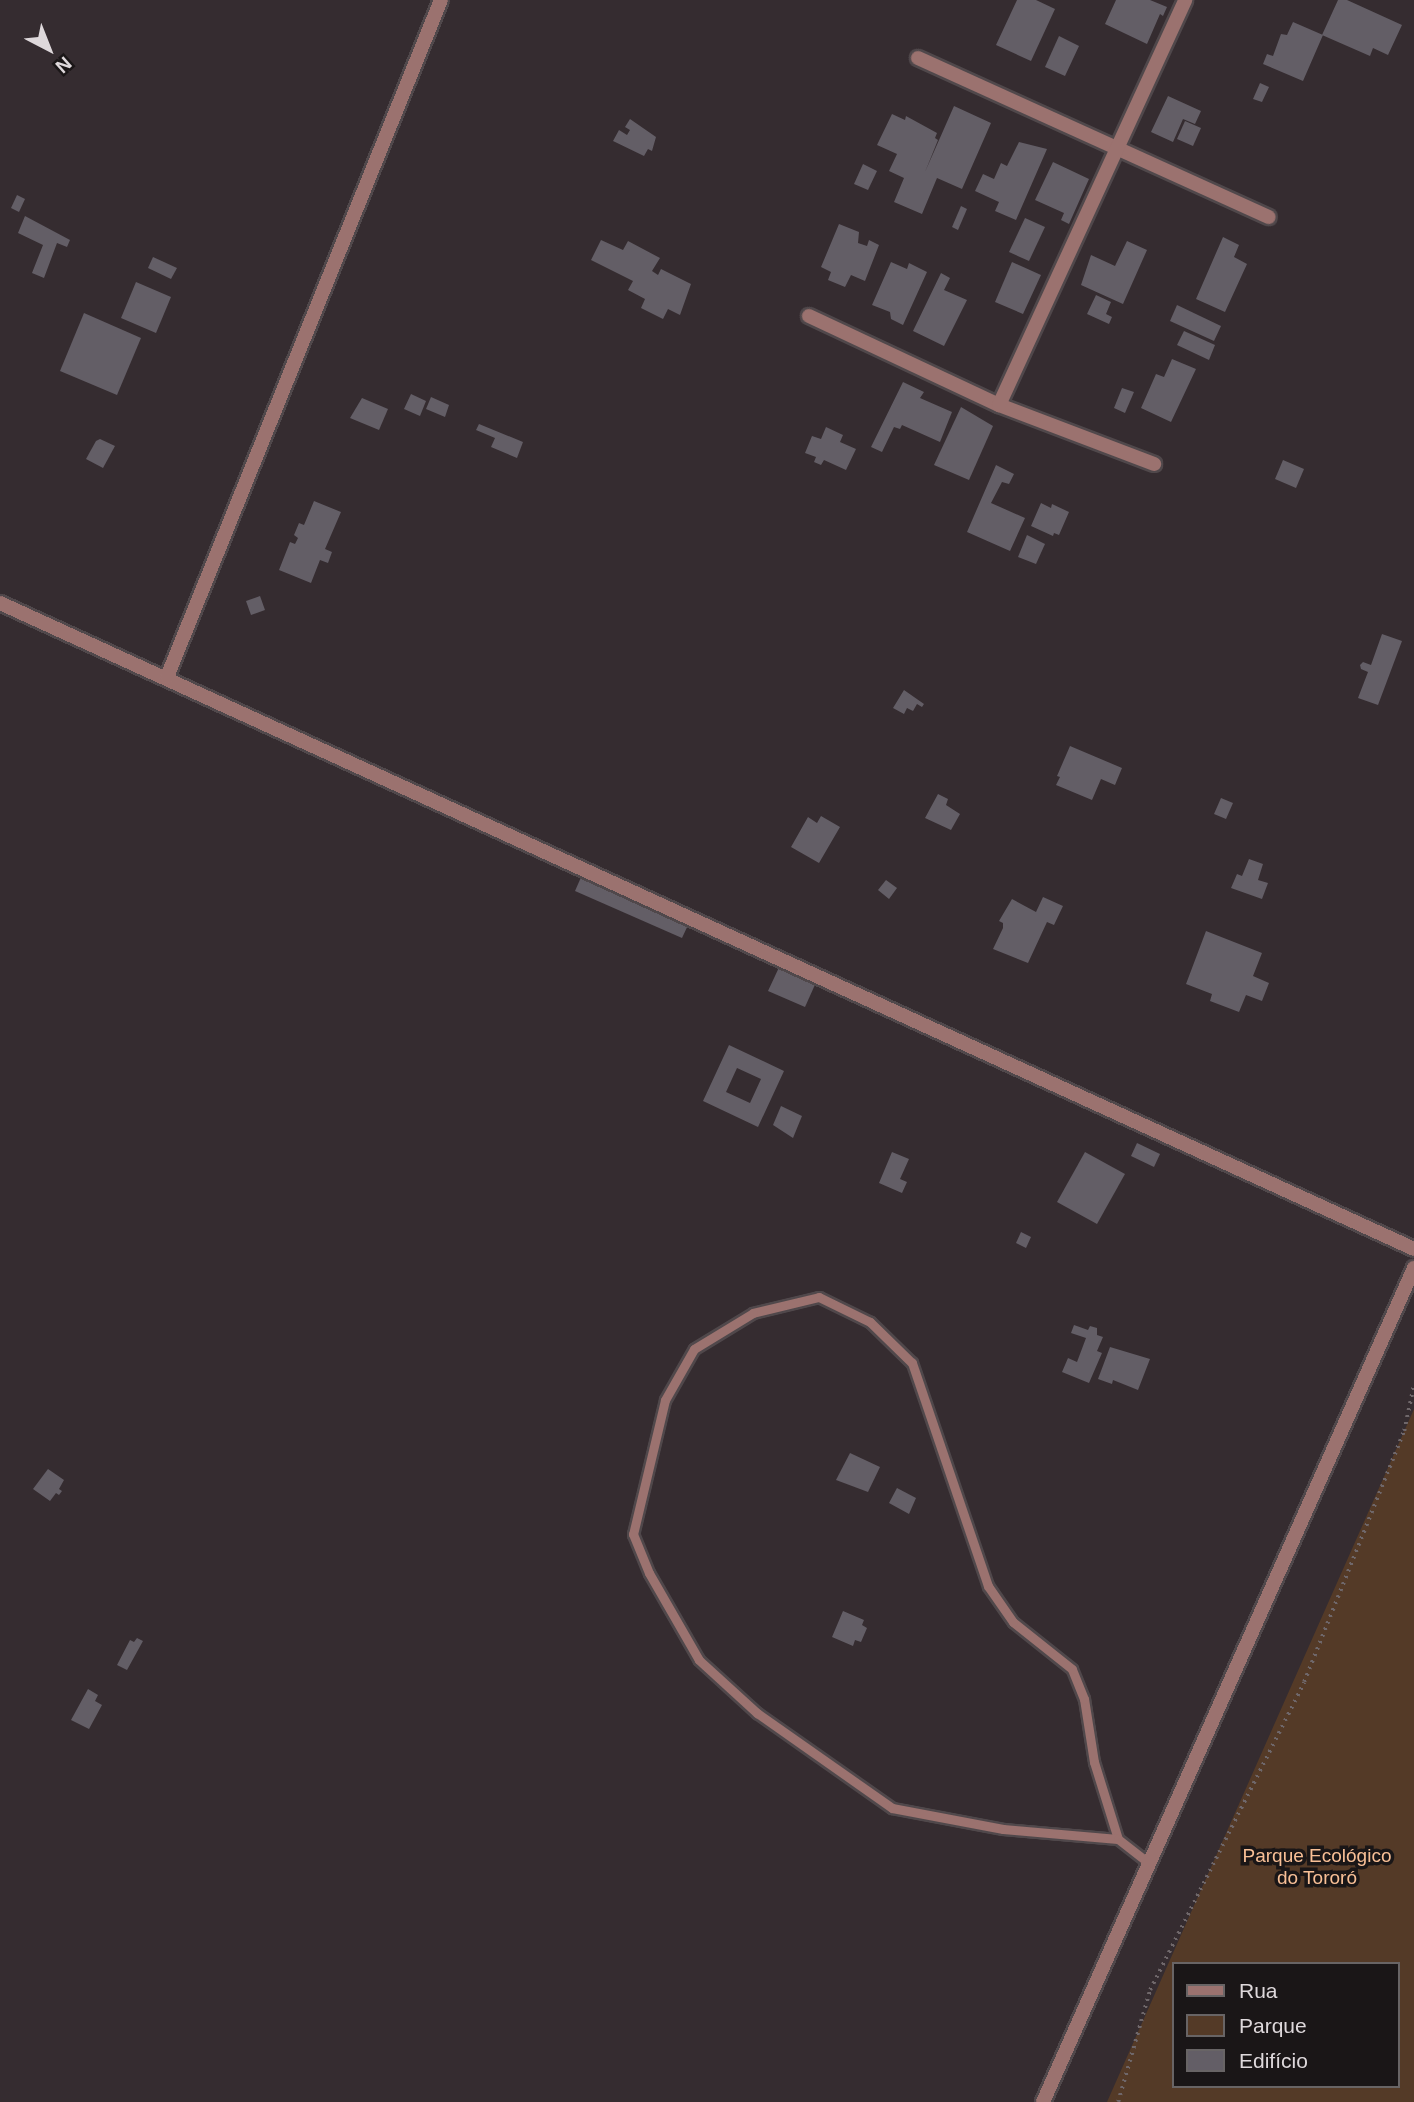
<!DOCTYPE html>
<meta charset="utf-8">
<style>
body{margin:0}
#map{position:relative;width:1414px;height:2102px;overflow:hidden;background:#352c30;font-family:Arial,sans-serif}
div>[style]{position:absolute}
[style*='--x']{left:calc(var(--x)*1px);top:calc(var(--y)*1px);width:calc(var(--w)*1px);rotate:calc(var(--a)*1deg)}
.green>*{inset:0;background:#543a27}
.building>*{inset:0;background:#635e66}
.path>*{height:3.5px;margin-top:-1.75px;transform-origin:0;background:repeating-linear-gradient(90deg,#6f676a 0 2px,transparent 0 7px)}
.roads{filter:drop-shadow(2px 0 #50484b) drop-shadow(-2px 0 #50484b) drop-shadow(0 2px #50484b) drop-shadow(0 -2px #50484b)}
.service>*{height:9px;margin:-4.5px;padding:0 4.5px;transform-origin:4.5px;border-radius:4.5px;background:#9b726f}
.minor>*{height:14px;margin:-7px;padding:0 7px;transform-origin:7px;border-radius:7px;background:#9b726f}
span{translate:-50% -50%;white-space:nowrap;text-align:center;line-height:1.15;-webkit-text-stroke:7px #1a1617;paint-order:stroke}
.park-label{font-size:19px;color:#f8bf96}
.legend{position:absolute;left:1172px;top:1962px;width:228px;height:126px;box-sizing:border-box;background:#1a1617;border:2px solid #686465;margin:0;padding:9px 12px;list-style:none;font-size:21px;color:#ded8db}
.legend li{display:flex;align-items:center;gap:14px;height:35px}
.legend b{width:35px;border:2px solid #686465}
.north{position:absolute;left:14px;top:14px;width:70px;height:70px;-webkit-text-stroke:5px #1a1617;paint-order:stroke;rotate:138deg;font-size:19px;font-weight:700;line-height:28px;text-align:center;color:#ded8db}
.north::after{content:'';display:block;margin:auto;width:24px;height:32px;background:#ded8db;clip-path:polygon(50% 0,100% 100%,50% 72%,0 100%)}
</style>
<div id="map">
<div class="green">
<i style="clip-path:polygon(evenodd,1414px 1409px,1414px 2102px,1107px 2102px,1414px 1409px,1174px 1964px,1398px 1964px,1398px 2086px,1174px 2086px,1174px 1964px)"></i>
</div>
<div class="building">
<i style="clip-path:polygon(1017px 0,1036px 0,1055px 9px,1031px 61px,996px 45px)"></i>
<i style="clip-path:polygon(1116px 0,1150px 0,1167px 7px,1163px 16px,1160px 14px,1147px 44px,1105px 24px)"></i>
<i style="clip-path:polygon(1338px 0,1347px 0,1402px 25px,1388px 55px,1373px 48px,1370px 56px,1322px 35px)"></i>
<i style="clip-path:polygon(1293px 22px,1323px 35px,1303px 81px,1263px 64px,1267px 54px,1273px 56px,1281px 34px,1287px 35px)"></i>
<i style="clip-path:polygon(1059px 36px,1079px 46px,1065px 76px,1045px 67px)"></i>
<i style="clip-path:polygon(1260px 83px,1269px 87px,1262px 102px,1253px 99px)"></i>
<i style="clip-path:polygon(1168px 96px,1201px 111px,1195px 124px,1183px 119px,1173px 142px,1151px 132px)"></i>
<i style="clip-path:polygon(954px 106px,991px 123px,962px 189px,937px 178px,922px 214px,894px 202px,904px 178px,889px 171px,897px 154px,877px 145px,892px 114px,905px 120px,906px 116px,937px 133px,935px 138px,938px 140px,925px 172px)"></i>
<i style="clip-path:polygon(630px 119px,656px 137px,652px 151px,648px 149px,644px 156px,613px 141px,619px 130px,627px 135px,630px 130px,625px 127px)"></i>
<i style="clip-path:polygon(1185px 121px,1201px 128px,1193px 146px,1177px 139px)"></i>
<i style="clip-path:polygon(1019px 142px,1047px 149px,1016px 220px,995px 211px,999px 202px,975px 191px,983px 174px,994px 179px,1001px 163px,1007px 166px)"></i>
<i style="clip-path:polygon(1053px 162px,1089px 179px,1069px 224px,1061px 220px,1064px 213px,1035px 200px)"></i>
<i style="clip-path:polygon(863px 164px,877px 171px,868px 190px,854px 184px)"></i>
<i style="clip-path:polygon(17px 195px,25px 199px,19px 212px,11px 208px)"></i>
<i style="clip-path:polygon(961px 206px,967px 209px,958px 230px,952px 227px)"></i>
<i style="clip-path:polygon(25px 216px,70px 240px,67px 247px,57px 243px,44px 278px,32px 273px,43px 245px,18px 233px)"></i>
<i style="clip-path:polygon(1025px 218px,1045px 227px,1029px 261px,1009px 252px)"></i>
<i style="clip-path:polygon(839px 224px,859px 232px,858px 243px,867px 246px,869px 240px,879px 245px,865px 281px,851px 275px,845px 287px,828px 280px,831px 272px,821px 267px)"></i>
<i style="clip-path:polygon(1223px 237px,1239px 245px,1234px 257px,1247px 264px,1225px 312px,1196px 299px)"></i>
<i style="clip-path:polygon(601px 240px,623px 250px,628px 241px,660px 258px,652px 271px,658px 275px,661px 269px,691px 284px,680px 315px,668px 309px,663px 319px,641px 308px,645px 299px,628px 290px,633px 281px,591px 260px)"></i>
<i style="clip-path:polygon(1127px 241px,1147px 250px,1123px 304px,1081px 285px,1091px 255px,1115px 266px)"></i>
<i style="clip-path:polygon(153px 257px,177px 268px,171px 279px,148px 268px)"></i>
<i style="clip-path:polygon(891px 262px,907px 269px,909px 263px,927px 272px,903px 325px,891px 319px,890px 312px,872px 305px)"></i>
<i style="clip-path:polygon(1012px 262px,1041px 275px,1023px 314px,995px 302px)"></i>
<i style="clip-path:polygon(941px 273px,950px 278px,944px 290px,967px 300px,944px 346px,913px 331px)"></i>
<i style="clip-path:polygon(136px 282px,171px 297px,156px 333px,121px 318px)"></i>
<i style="clip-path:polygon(1096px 295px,1111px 302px,1106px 314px,1112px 317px,1109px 324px,1087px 314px)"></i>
<i style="clip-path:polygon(1177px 305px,1221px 326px,1214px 341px,1170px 321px)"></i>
<i style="clip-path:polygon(84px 313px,141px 338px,117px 395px,60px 371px)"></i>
<i style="clip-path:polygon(1184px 331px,1215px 345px,1209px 360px,1177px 345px)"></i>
<i style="clip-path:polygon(1172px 359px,1196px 369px,1171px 422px,1141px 408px,1156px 374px,1164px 377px)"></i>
<i style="clip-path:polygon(903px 382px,924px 392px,920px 398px,952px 412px,940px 442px,902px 425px,900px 429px,894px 427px,882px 452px,871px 447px)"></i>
<i style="clip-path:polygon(1122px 388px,1134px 392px,1125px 413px,1114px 408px)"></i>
<i style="clip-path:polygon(411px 394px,426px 401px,420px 416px,404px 409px)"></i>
<i style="clip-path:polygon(431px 397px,449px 405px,445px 417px,426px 409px)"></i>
<i style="clip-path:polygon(362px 398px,388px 409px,379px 430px,350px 418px)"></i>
<i style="clip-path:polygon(961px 407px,993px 426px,969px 480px,934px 465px)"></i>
<i style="clip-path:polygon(479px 424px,523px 442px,517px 458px,491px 447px,495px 438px,476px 430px)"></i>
<i style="clip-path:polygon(826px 427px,843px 435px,840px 442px,856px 449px,846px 470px,824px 460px,821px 465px,814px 462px,816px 457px,805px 453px,812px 436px,821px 439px)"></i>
<i style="clip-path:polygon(100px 439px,115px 446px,103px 468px,86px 459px,96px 441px)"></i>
<i style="clip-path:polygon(1283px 460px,1304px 469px,1296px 488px,1275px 479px)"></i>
<i style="clip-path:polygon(996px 465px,1014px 474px,1009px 484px,1002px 482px,991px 503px,1025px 518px,1010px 551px,967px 532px)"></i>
<i style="clip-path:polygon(314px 501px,341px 512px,325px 549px,332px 552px,328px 563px,320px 560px,311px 583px,279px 570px,290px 542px,295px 544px,298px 538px,294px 535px,299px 523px,304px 525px)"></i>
<i style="clip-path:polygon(1041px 503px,1051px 508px,1052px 504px,1069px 512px,1059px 535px,1054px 533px,1053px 536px,1031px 526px)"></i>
<i style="clip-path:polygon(1027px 535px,1045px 544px,1036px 564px,1018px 557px)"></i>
<i style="clip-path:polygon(260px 596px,265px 610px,251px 615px,246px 601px)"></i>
<i style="clip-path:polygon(1382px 634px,1402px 641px,1378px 705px,1358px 698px,1368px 672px,1361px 669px,1360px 665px,1363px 662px,1371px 665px)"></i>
<i style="clip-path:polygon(904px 690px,924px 704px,922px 707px,917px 704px,913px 711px,907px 708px,904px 714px,893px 708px)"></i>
<i style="clip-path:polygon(1070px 746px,1122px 768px,1115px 785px,1101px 779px,1092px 800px,1056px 785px,1060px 777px,1057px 776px)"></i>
<i style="clip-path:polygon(938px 794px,948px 799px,946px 805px,960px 814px,951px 830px,925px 818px)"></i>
<i style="clip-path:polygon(1221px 798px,1233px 803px,1226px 819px,1214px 814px)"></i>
<i style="clip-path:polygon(821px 816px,840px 827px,819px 863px,791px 847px,808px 817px,817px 823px)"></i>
<i style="clip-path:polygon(1249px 859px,1263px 864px,1258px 880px,1268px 883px,1262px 899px,1231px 888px,1237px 874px,1242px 876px)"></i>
<i style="clip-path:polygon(582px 875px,689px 923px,682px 938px,575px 891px)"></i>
<i style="clip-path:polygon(886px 880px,897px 888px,889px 899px,878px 890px)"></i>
<i style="clip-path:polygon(1043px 897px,1063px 906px,1054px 925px,1047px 922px,1028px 963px,993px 949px,1003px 928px,1003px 923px,999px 921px,1012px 899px,1036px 912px)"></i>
<i style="clip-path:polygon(1206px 931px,1262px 953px,1253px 976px,1269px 983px,1262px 1001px,1246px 995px,1239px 1012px,1210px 1001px,1212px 994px,1186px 984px)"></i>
<i style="clip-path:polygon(782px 961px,818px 978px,805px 1007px,768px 991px)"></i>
<i style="clip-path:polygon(evenodd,729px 1045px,784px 1071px,758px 1127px,703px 1101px,729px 1045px,737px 1068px,761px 1079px,750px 1103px,726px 1092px,737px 1068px)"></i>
<i style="clip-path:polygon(781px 1106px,802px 1116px,793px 1138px,773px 1125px)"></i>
<i style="clip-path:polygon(1137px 1143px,1160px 1154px,1154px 1167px,1131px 1156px)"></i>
<i style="clip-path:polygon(892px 1152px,909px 1159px,900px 1179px,907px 1182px,902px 1193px,879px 1183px)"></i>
<i style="clip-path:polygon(1085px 1152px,1125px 1174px,1097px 1224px,1057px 1202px)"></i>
<i style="clip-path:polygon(1021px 1232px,1031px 1237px,1026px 1248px,1016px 1243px)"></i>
<i style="clip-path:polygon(1074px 1325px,1088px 1330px,1090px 1326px,1097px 1328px,1097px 1335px,1103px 1337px,1097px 1351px,1102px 1353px,1089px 1383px,1062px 1372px,1068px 1358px,1077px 1362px,1086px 1338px,1071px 1333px)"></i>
<i style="clip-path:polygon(1110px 1347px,1150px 1359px,1138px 1390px,1113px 1380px,1112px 1384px,1098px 1379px)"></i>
<i style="clip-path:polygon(850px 1453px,880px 1467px,868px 1492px,836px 1480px)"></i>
<i style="clip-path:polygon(48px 1469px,64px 1480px,59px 1489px,62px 1491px,59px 1495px,56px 1493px,50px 1501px,33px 1489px)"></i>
<i style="clip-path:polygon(897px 1488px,916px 1498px,909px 1514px,889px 1503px)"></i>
<i style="clip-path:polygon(843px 1611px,864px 1620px,862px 1625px,867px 1628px,861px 1642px,855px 1640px,853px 1646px,832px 1637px)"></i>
<i style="clip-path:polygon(137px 1638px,143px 1641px,127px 1670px,117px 1665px,130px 1640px,134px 1642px)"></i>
<i style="clip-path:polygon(88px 1689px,98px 1695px,95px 1701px,102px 1705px,89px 1729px,71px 1720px)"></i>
</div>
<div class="path">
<i style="--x:1118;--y:2102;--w:116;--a:-74.1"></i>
<i style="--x:1150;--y:1990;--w:344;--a:-63.4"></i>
<i style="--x:1304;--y:1682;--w:270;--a:-68.3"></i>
<i style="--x:1404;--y:1431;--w:48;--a:-78"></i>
</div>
<div class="roads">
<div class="service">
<i style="--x:1118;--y:1839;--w:81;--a:-107.3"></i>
<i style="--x:1094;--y:1762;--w:64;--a:-99"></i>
<i style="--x:1084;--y:1699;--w:32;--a:-112"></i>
<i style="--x:1072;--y:1669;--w:75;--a:-141.5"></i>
<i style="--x:1013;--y:1622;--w:44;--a:-124.8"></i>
<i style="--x:988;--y:1586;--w:236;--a:-108.8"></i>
<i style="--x:912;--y:1363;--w:59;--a:-135.7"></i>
<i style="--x:870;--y:1322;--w:57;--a:-153.9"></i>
<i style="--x:819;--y:1297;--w:68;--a:166.4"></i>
<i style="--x:753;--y:1313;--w:69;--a:148.6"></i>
<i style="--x:694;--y:1349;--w:59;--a:119.6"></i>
<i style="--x:665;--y:1400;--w:138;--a:103.4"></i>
<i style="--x:633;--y:1534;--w:42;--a:67.7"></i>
<i style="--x:649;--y:1573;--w:100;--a:60.1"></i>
<i style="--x:699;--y:1660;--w:79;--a:42.4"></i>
<i style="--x:757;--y:1713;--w:165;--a:35.1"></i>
<i style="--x:892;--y:1808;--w:113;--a:10.7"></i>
<i style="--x:1003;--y:1829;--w:115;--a:5"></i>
<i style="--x:1118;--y:1839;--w:39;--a:38"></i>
</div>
<div class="minor">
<i style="--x:918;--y:58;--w:385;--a:24.4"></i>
<i style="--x:809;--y:316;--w:210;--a:25.1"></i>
<i style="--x:999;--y:405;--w:166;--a:20.8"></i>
<i style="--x:999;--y:405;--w:446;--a:-65.3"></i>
<i style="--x:0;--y:603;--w:1555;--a:24.55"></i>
<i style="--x:167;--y:677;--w:730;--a:-67.97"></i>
<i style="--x:1043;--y:2102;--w:913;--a:-66.02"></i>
</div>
</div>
<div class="park-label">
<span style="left:1317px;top:1867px">Parque Ecológico<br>do Tororó</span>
</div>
<ul class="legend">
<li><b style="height:9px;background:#9b726f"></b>Rua</li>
<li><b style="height:19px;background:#543a27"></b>Parque</li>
<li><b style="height:19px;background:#635e66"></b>Edifício</li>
</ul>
<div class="north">N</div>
</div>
